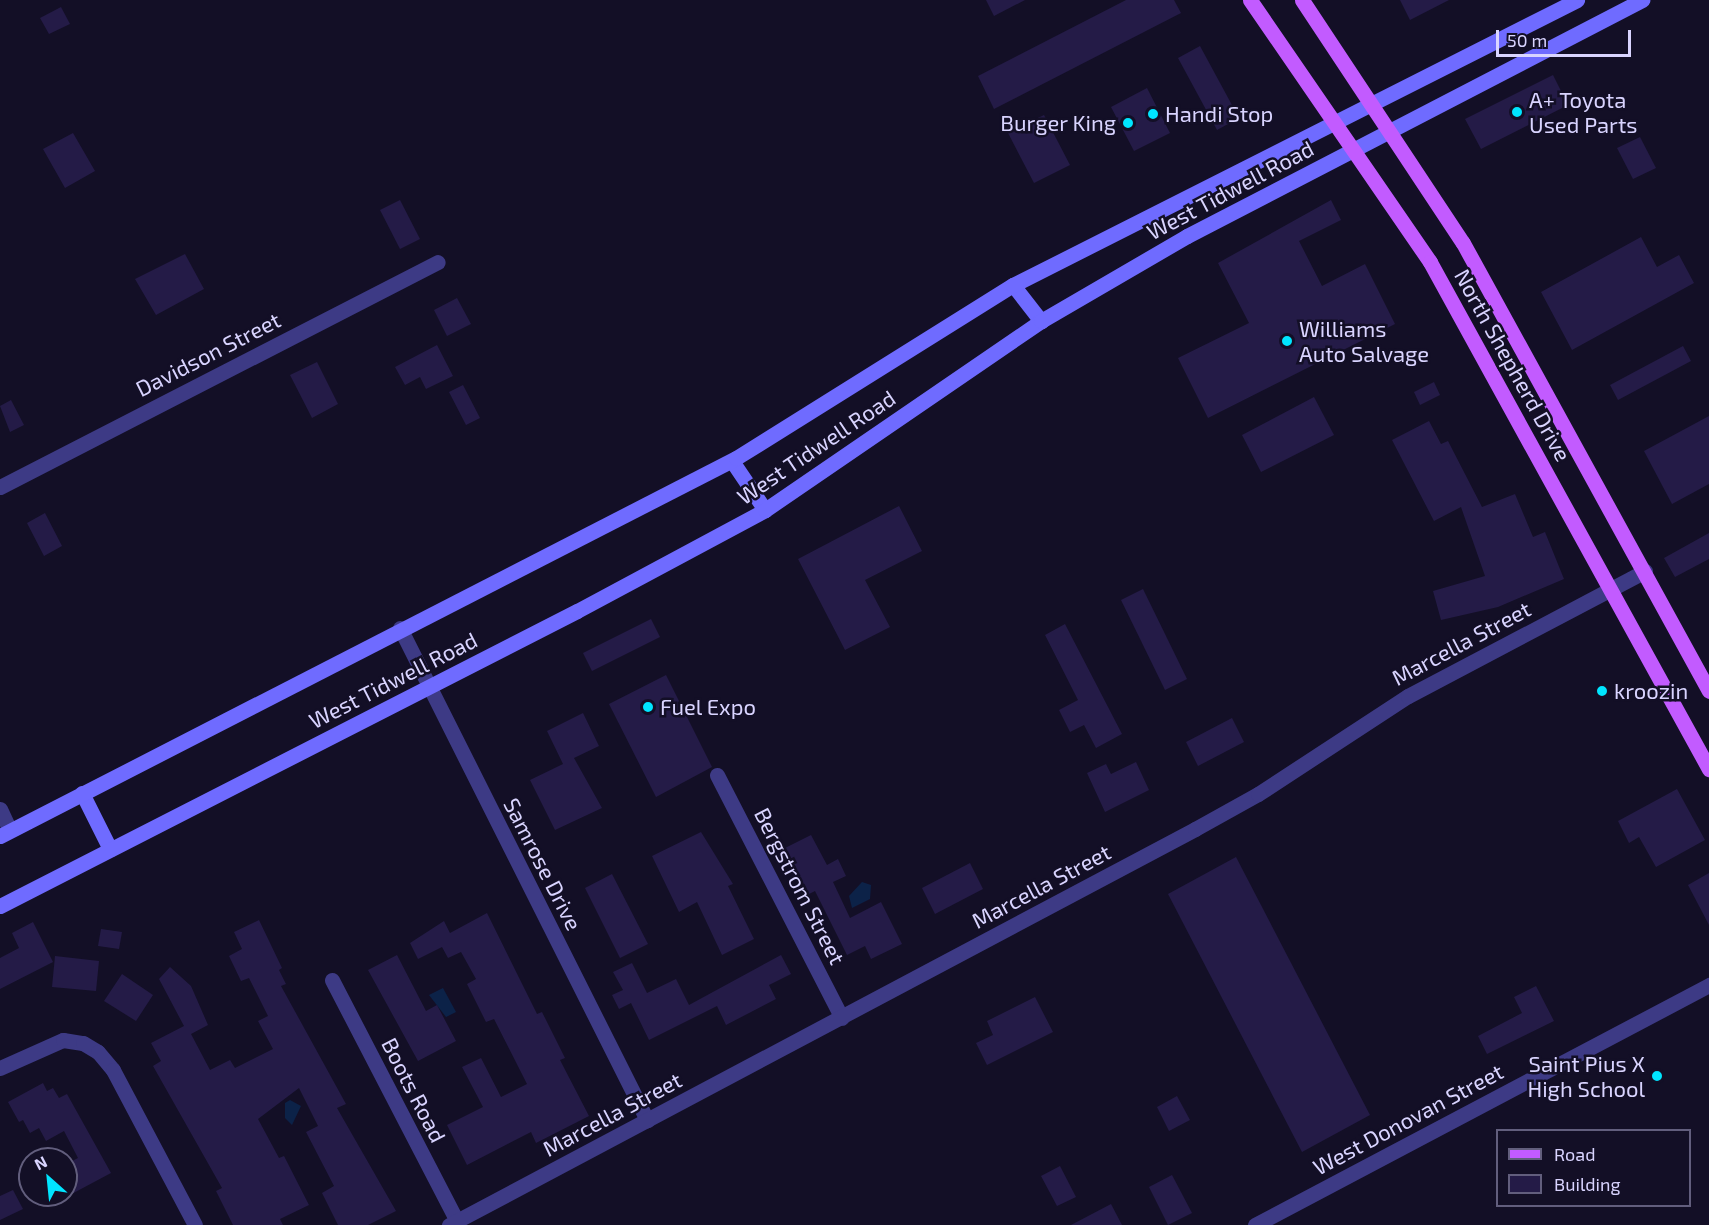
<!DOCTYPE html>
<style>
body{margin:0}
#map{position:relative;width:1709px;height:1225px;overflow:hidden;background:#130f26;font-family:"Exo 2",sans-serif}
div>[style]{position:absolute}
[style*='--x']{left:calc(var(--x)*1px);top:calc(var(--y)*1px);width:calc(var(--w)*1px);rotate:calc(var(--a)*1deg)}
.water>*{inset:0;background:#0c2248}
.building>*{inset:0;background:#241b47}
.minor>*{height:15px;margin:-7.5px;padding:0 7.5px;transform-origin:7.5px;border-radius:7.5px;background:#3d3a85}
.tertiary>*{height:15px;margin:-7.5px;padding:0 7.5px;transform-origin:7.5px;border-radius:7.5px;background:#3d3a85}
.secondary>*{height:15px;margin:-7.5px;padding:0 7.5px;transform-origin:7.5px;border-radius:7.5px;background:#6f6bff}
.primary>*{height:15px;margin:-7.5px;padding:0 7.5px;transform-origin:7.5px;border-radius:7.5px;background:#c25bff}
.dots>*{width:16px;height:16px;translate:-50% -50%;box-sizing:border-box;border:3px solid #130f26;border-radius:50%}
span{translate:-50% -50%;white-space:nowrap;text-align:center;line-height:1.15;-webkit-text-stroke:5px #130f26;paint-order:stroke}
.poi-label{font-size:22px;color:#d9d4ff}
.left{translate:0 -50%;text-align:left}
.right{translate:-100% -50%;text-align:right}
.street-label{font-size:22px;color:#d9d4ff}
.legend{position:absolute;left:1496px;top:1129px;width:195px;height:78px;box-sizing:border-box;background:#130f26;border:2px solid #625e7d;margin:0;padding:8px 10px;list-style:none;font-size:18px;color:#d9d4ff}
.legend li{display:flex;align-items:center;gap:12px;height:30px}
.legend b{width:30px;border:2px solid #625e7d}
.north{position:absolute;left:18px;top:1147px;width:60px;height:60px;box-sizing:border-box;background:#130f26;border:2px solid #625e7d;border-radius:50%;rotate:333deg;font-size:16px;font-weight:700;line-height:24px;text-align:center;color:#d9d4ff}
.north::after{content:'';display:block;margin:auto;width:21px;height:27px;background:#00e5ff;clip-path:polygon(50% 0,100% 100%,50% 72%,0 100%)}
.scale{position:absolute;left:1496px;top:30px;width:135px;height:27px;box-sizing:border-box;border:3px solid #d9d4ff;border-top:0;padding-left:8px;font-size:18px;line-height:21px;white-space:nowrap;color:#d9d4ff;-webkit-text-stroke:4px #130f26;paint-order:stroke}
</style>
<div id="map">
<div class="water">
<i style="clip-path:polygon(862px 882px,871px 885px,870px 899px,852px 908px,849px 896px)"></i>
<i style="clip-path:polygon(443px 988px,456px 1012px,446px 1017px,429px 995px)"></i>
<i style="clip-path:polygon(290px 1100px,301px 1106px,292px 1125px,285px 1118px,285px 1103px)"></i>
</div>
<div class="building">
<i style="clip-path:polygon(986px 0,1025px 0,994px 16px)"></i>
<i style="clip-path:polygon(1126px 0,1174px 0,1181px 13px,994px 109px,978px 76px)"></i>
<i style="clip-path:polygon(1400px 0,1449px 0,1410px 20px)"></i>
<i style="clip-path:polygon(61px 7px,70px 24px,49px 34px,40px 18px)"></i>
<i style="clip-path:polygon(1200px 46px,1239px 118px,1217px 130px,1178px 58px)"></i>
<i style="clip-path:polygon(1553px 75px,1568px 105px,1481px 149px,1465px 119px)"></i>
<i style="clip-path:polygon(1147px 88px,1170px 133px,1134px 151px,1111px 107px)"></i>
<i style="clip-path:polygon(1044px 115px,1070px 165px,1034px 183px,1008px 133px)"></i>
<i style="clip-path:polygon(73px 133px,95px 171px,65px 188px,43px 149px)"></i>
<i style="clip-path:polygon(1640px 137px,1656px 168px,1633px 179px,1617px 148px)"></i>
<i style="clip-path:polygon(400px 200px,420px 239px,400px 249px,380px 210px)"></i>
<i style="clip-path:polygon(1331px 200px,1341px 220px,1299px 241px,1322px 286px,1365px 264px,1395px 324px,1208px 418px,1178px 358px,1249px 323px,1218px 263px)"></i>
<i style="clip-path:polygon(1641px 237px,1657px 267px,1679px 255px,1694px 283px,1572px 350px,1541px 292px)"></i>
<i style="clip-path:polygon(185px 254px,204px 289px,156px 315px,135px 279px)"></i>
<i style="clip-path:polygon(457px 298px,471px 324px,447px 336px,434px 310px)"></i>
<i style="clip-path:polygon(437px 345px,453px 376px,426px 389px,420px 377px,405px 385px,395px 367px)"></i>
<i style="clip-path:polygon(1683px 346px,1691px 361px,1618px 400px,1610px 385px)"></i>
<i style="clip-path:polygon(317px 362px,338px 404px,312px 418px,290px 375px)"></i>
<i style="clip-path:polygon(1434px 382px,1440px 395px,1420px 405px,1414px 392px)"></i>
<i style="clip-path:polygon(463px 385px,480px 418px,466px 425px,449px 392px)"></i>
<i style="clip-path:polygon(1314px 397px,1334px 435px,1261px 472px,1242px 435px)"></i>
<i style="clip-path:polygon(11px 400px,24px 425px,10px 432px,0 406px)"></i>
<i style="clip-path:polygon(1709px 416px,1709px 484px,1672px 504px,1644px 451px)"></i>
<i style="clip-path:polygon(1429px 421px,1441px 444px,1448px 441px,1482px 507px,1515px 494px,1533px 537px,1545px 532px,1564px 579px,1498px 607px,1441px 620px,1433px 591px,1485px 576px,1461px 507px,1434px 521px,1392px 440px)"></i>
<i style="clip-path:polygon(899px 506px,922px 551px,865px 580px,890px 627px,845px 650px,798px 559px)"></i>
<i style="clip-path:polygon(45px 513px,62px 546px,44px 556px,27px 523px)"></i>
<i style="clip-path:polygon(1709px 533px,1709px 559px,1675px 577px,1664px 558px)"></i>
<i style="clip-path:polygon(1143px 589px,1187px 679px,1165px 690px,1121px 600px)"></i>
<i style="clip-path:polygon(651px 619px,660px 637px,592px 671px,583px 653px)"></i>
<i style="clip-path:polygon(1065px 624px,1122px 734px,1096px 748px,1084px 725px,1070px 732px,1059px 710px,1078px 700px,1045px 635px)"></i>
<i style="clip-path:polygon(666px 675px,712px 767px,656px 797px,609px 704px)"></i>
<i style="clip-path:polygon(583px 713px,599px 746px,574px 758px,602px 808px,555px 830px,530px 780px,563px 764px,547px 731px)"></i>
<i style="clip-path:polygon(1232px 718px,1244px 742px,1198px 766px,1186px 742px)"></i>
<i style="clip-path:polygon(1136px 762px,1149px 790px,1105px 812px,1087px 773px,1106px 764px,1111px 774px)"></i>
<i style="clip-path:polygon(1677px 789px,1705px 840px,1656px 867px,1639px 837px,1629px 843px,1618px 821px)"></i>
<i style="clip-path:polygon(701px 832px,733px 884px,728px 886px,754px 939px,722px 955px,697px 902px,679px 912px,652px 856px)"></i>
<i style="clip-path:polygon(811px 835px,827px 865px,838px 859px,846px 876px,833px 882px,850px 918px,881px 902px,902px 944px,871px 959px,865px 946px,847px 955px,815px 891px,809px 894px,785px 848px)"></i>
<i style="clip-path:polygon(1236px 857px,1370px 1115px,1302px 1152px,1168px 894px)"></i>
<i style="clip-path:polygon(970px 863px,983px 889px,935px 914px,922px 888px)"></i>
<i style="clip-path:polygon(1709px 873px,1709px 925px,1688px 885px)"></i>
<i style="clip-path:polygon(612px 874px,648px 944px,620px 958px,585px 888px)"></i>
<i style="clip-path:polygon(487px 913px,537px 1014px,542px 1012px,565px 1058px,560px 1060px,589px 1116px,536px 1143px,531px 1132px,467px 1165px,447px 1125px,483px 1107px,462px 1067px,481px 1058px,501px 1097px,527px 1084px,494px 1019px,486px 1022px,467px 984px,476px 979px,461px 952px,448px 958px,442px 947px,418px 959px,410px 943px,444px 921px,450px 933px)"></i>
<i style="clip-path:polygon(259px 920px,282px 968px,279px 970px,286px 984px,281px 986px,346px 1104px,337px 1108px,396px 1211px,368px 1225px,338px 1225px,322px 1193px,334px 1186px,306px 1132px,318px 1126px,299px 1088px,258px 1119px,279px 1158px,284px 1156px,309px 1205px,280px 1219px,283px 1225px,233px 1225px,216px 1191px,222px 1188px,153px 1066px,161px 1061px,151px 1043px,184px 1026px,159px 979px,170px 967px,191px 986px,208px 1025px,191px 1034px,210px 1070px,230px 1060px,235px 1068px,273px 1049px,258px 1021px,268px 1016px,249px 978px,241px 981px,229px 956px,242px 949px,234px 932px)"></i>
<i style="clip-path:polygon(33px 922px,53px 962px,0 989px,0 958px,19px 948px,12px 933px)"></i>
<i style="clip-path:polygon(101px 929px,122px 932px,119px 949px,98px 946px)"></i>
<i style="clip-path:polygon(397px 955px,426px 1011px,437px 1005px,456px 1041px,418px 1061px,368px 970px)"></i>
<i style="clip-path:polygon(781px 955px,791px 974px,769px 985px,776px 999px,726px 1025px,717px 1006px,649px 1040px,631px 1003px,619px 1009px,612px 995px,623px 990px,613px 972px,632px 963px,647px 993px,676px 979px,689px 1005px)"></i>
<i style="clip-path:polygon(55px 956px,99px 961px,96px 991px,52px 987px)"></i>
<i style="clip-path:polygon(122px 974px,153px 995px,136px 1021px,104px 1001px)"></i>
<i style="clip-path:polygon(1536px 986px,1554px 1021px,1487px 1054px,1478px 1036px,1522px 1013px,1514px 997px)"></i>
<i style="clip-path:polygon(1035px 997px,1053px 1032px,987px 1065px,976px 1043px,993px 1035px,987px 1021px)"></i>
<i style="clip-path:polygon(43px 1083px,47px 1091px,53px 1088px,59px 1098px,67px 1094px,111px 1173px,66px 1197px,66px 1164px,78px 1158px,64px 1131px,46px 1141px,39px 1128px,30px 1133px,23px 1120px,19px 1122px,8px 1102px)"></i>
<i style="clip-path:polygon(1177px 1096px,1190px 1120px,1169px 1131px,1157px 1107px)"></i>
<i style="clip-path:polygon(1060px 1166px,1076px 1197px,1057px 1206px,1041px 1176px)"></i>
<i style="clip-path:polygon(1172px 1175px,1192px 1213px,1168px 1225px,1149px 1187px)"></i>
<i style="clip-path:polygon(13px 1190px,23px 1209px,0 1220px,0 1196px)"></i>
<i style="clip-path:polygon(1111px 1204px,1122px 1225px,1071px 1225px)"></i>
</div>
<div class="minor">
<i style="--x:0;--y:487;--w:492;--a:-27.2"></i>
<i style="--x:400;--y:628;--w:551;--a:63.34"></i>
<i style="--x:717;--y:775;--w:273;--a:62.8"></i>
<i style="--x:0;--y:809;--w:23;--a:65"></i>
<i style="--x:332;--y:980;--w:271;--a:62.6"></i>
<i style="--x:0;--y:1068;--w:69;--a:-24"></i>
<i style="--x:63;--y:1040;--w:20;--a:9"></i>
<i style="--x:83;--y:1043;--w:17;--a:31"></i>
<i style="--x:98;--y:1052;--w:23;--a:50"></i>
<i style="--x:113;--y:1070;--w:175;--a:62.1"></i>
<i style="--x:449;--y:1225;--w:845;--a:-27.96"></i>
<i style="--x:1195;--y:829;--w:72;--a:-29.1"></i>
<i style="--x:1258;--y:794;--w:179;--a:-33.2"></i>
<i style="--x:1408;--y:696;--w:268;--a:-27.8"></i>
</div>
<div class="tertiary">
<i style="--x:1255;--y:1225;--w:514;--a:-27.86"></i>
</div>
<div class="secondary">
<i style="--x:1013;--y:285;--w:46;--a:52.1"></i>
<i style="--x:732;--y:461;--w:59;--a:56"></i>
<i style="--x:82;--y:793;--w:63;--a:63.4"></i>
<i style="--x:0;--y:836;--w:827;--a:-27.18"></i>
<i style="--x:736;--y:458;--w:327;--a:-32"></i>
<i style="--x:1013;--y:285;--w:632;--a:-26.81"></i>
<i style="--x:0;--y:906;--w:648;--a:-27.08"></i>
<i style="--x:577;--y:611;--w:213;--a:-28.2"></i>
<i style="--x:765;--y:510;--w:335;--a:-34.4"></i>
<i style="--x:1041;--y:321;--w:169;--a:-30.2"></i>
<i style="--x:1187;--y:236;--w:513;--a:-27.41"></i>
</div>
<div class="primary">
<i style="--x:1250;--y:0;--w:318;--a:55.5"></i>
<i style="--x:1430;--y:262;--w:579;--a:61.18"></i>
<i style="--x:1302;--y:0;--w:291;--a:56.5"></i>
<i style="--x:1463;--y:243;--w:511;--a:61.23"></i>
</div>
<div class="dots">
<i style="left:1517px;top:112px;background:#00e5ff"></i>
<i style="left:1153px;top:114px;background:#00e5ff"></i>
<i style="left:1128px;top:123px;background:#00e5ff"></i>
<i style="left:1287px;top:341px;background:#00e5ff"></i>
<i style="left:1602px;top:691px;background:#00e5ff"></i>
<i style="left:648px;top:707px;background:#00e5ff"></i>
<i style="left:1657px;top:1076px;background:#00e5ff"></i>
</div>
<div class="poi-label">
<span class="left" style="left:1529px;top:112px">A+ Toyota<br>Used Parts</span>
<span class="left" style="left:1165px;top:114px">Handi Stop</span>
<span class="right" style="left:1116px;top:123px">Burger King</span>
<span class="left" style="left:1299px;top:341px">Williams<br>Auto Salvage</span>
<span class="left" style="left:1614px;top:691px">kroozin</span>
<span class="left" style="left:660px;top:707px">Fuel Expo</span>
<span class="right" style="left:1645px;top:1076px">Saint Pius X<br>High School</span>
</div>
<div class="street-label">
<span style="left:1230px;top:190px;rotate:-28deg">West Tidwell Road</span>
<span style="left:208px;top:354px;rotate:-27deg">Davidson Street</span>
<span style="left:1513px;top:365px;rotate:61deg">North Shepherd Drive</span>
<span style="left:816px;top:447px;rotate:-34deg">West Tidwell Road</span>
<span style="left:1461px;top:643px;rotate:-28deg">Marcella Street</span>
<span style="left:393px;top:680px;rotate:-27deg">West Tidwell Road</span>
<span style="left:543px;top:864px;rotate:63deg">Samrose Drive</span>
<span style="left:800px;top:886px;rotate:63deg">Bergstrom Street</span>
<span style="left:1041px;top:886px;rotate:-28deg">Marcella Street</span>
<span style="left:414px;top:1090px;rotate:63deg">Boots Road</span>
<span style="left:612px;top:1114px;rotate:-28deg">Marcella Street</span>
<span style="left:1408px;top:1119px;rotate:-28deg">West Donovan Street</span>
</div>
<ul class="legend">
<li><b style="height:8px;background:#c25bff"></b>Road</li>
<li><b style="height:16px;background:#241b47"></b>Building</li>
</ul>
<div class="north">N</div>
<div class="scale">50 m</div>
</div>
